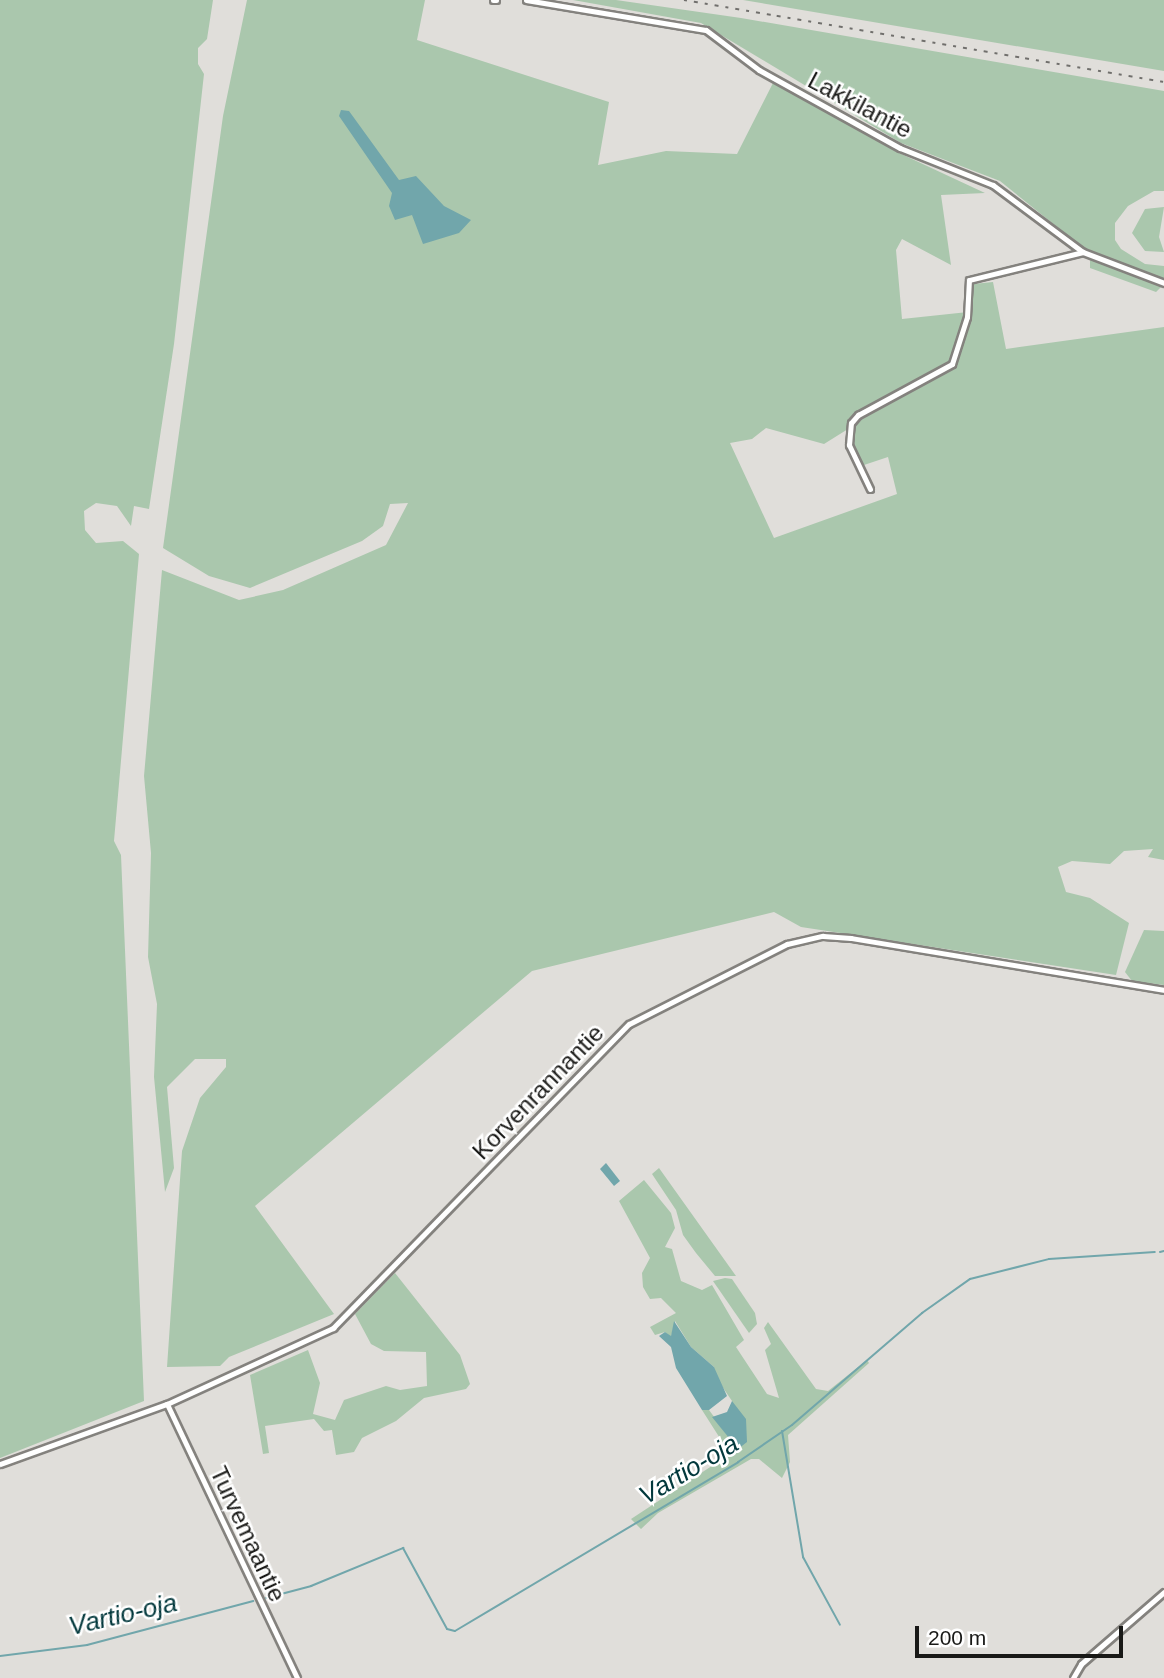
<!DOCTYPE html>
<style>
body{margin:0}
#map{position:relative;width:1164px;height:1678px;overflow:hidden;background:#e0deda;font-family:Arial,sans-serif}
div>[style]{position:absolute}
[style*='--x']{left:calc(var(--x)*1px);top:calc(var(--y)*1px);width:calc(var(--w)*1px);rotate:calc(var(--a)*1deg)}
.green>*{inset:0;background:#aac7ad}
.water>*{inset:0;background:#71a6ab}
.stream>*{height:2px;margin:-1px;padding:0 1px;transform-origin:1px;border-radius:1px;background:#71a6ab}
.roads{filter:drop-shadow(2px 0 #84827e) drop-shadow(-2px 0 #84827e) drop-shadow(0 2px #84827e) drop-shadow(0 -2px #84827e)}
.street>*{height:5px;margin:-2.5px;padding:0 2.5px;transform-origin:2.5px;border-radius:2.5px;background:#fff}
.rail>*{height:2px;margin-top:-1px;transform-origin:0;background:repeating-linear-gradient(90deg,#706f6c 0 3.5px,transparent 0 10.5px)}
span{translate:-50% -50%;white-space:nowrap;text-align:center;line-height:1.15;-webkit-text-stroke:5px #fff;paint-order:stroke}
.street-label{font-size:24px;color:#191917}
.water-label{font-size:26px;color:#02383c;font-style:italic}
.scale{position:absolute;left:915px;top:1626px;width:208px;height:32px;box-sizing:border-box;border:4px solid #191917;border-top:0;padding-left:9px;font-size:21px;line-height:24px;white-space:nowrap;color:#191917;-webkit-text-stroke:5px #fff;paint-order:stroke}
</style>
<div id="map">
<div class="green">
<i style="clip-path:polygon(0 0,213px 0,207px 39px,198px 48px,198px 64px,204px 74px,174px 344px,149px 509px,134px 506px,131px 526px,117px 506px,96px 503px,84px 511px,85px 530px,96px 543px,123px 541px,139px 554px,114px 841px,121px 855px,144px 1401px,0 1458px)"></i>
<i style="clip-path:polygon(evenodd,247px 0,425px 0,417px 40px,609px 102px,598px 165px,666px 151px,737px 154px,774px 81px,897px 152px,985px 193px,941px 195px,951px 265px,902px 239px,896px 250px,902px 319px,968px 312px,973px 284px,993px 282px,1006px 349px,1164px 327px,1164px 860px,1148px 857px,1153px 849px,1124px 851px,1110px 864px,1072px 861px,1058px 867px,1066px 892px,1090px 898px,1129px 923px,1116px 975px,801px 927px,774px 912px,532px 971px,255px 1206px,334px 1314px,229px 1357px,220px 1366px,167px 1367px,182px 1151px,200px 1098px,226px 1067px,226px 1059px,195px 1059px,167px 1087px,174px 1168px,165px 1192px,154px 1077px,157px 1004px,148px 957px,151px 853px,144px 776px,162px 570px,239px 600px,283px 590px,386px 545px,408px 503px,390px 504px,383px 526px,362px 541px,250px 588px,209px 576px,163px 548px,223px 116px,247px 0,766px 428px,824px 444px,848px 429px,858px 467px,888px 457px,897px 494px,774px 538px,730px 443px,752px 439px,766px 428px)"></i>
<i style="clip-path:polygon(573px 0,616px 0,741px 18px,1164px 91px,1164px 191px,1154px 191px,1128px 206px,1115px 223px,1115px 240px,1121px 249px,1145px 264px,1164px 266px,1164px 279px,1082px 247px,1000px 181px,901px 143px,701px 23px)"></i>
<i style="clip-path:polygon(743px 0,1164px 0,1164px 71px)"></i>
<i style="clip-path:polygon(1164px 207px,1159px 237px,1164px 252px,1145px 251px,1132px 233px,1145px 209px)"></i>
<i style="clip-path:polygon(1090px 259px,1161px 286px,1162px 286px,1156px 292px,1090px 268px)"></i>
<i style="clip-path:polygon(1144px 930px,1164px 931px,1164px 985px,1132px 981px,1125px 972px)"></i>
<i style="clip-path:polygon(659px 1168px,736px 1276px,715px 1276px,696px 1253px,683px 1235px,676px 1210px,652px 1174px)"></i>
<i style="clip-path:polygon(644px 1180px,671px 1213px,675px 1228px,665px 1247px,672px 1249px,681px 1281px,702px 1290px,712px 1285px,744px 1340px,736px 1347px,767px 1394px,779px 1398px,765px 1350px,771px 1344px,764px 1328px,768px 1322px,816px 1389px,828px 1391px,867px 1360px,869px 1363px,788px 1435px,790px 1462px,782px 1478px,759px 1459px,751px 1459px,658px 1513px,641px 1529px,631px 1519px,730px 1454px,702px 1410px,709px 1410px,738px 1449px,732px 1401px,713px 1373px,714px 1367px,691px 1347px,675px 1321px,671px 1337px,665px 1332px,655px 1335px,650px 1327px,676px 1313px,661px 1298px,650px 1299px,643px 1287px,642px 1273px,650px 1258px,619px 1201px)"></i>
<i style="clip-path:polygon(395px 1273px,460px 1355px,470px 1384px,466px 1389px,424px 1398px,396px 1421px,362px 1438px,354px 1452px,336px 1455px,332px 1430px,324px 1431px,314px 1419px,265px 1426px,269px 1453px,263px 1454px,250px 1375px,308px 1350px,320px 1383px,313px 1414px,335px 1420px,344px 1400px,386px 1386px,400px 1390px,427px 1386px,426px 1352px,384px 1351px,371px 1344px,355px 1314px)"></i>
<i style="clip-path:polygon(725px 1278px,732px 1279px,755px 1313px,757px 1324px,749px 1333px,713px 1281px)"></i>
</div>
<div class="water">
<i style="clip-path:polygon(341px 110px,349px 111px,399px 180px,416px 176px,444px 206px,471px 220px,459px 233px,423px 244px,412px 215px,395px 220px,389px 206px,392px 193px,339px 116px)"></i>
<i style="clip-path:polygon(606px 1163px,620px 1181px,614px 1186px,600px 1169px)"></i>
<i style="clip-path:polygon(674px 1321px,691px 1347px,714px 1367px,727px 1396px,709px 1410px,702px 1410px,676px 1368px,671px 1347px,659px 1336px,665px 1332px,671px 1336px)"></i>
<i style="clip-path:polygon(732px 1401px,746px 1419px,747px 1442px,738px 1449px,712px 1417px,727px 1412px)"></i>
</div>
<div class="stream">
<i style="--x:1160;--y:1252;--w:4;--a:-14"></i>
<i style="--x:782;--y:1431;--w:128;--a:80.5"></i>
<i style="--x:803;--y:1557;--w:77;--a:61.4"></i>
<i style="--x:266;--y:1598;--w:47;--a:-14.9"></i>
<i style="--x:311;--y:1586;--w:100;--a:-22.4"></i>
<i style="--x:403;--y:1548;--w:92;--a:61.5"></i>
<i style="--x:447;--y:1629;--w:8;--a:14"></i>
<i style="--x:455;--y:1631;--w:330;--a:-30.8"></i>
<i style="--x:738;--y:1462;--w:65;--a:-34.4"></i>
<i style="--x:792;--y:1425;--w:172;--a:-40.7"></i>
<i style="--x:922;--y:1313;--w:59;--a:-35.3"></i>
<i style="--x:970;--y:1279;--w:81;--a:-14.2"></i>
<i style="--x:1049;--y:1259;--w:106;--a:-3.8"></i>
<i style="--x:0;--y:1656;--w:88;--a:-7.2"></i>
<i style="--x:87;--y:1645;--w:172;--a:-14.8"></i>
</div>
<div class="roads">
<div class="street">
<i style="--x:493;--y:0;--w:3;--a:0"></i>
<i style="--x:526;--y:0;--w:182;--a:9.5"></i>
<i style="--x:706;--y:30;--w:66;--a:37"></i>
<i style="--x:759;--y:70;--w:161;--a:29"></i>
<i style="--x:900;--y:148;--w:100;--a:21.7"></i>
<i style="--x:993;--y:185;--w:112;--a:36.7"></i>
<i style="--x:1083;--y:252;--w:87;--a:20.9"></i>
<i style="--x:870;--y:489;--w:49;--a:-115.5"></i>
<i style="--x:849;--y:445;--w:22;--a:-85"></i>
<i style="--x:851;--y:423;--w:11;--a:-49"></i>
<i style="--x:858;--y:415;--w:107;--a:-28.5"></i>
<i style="--x:952;--y:364;--w:49;--a:-72.3"></i>
<i style="--x:967;--y:317;--w:37;--a:-87"></i>
<i style="--x:969;--y:280;--w:117;--a:-13.8"></i>
<i style="--x:167;--y:1404;--w:303;--a:64.6"></i>
<i style="--x:0;--y:1464;--w:177;--a:-19.8"></i>
<i style="--x:167;--y:1404;--w:183;--a:-24.6"></i>
<i style="--x:333;--y:1328;--w:424;--a:-45.8"></i>
<i style="--x:629;--y:1024;--w:177;--a:-26.9"></i>
<i style="--x:787;--y:944;--w:37;--a:-13"></i>
<i style="--x:823;--y:936;--w:28;--a:4"></i>
<i style="--x:851;--y:938;--w:317;--a:9.4"></i>
<i style="--x:1073;--y:1678;--w:16;--a:-60"></i>
<i style="--x:1081;--y:1664;--w:110;--a:-40.9"></i>
</div>
</div>
<div class="rail">
<i style="--x:684;--y:0;--w:487;--a:9.7"></i>
</div>
<div class="street-label">
<span style="left:860px;top:105px;rotate:28deg">Lakkilantie</span>
<span style="left:538px;top:1092px;rotate:-46deg">Korvenrannantie</span>
<span style="left:248px;top:1534px;rotate:65deg">Turvemaantie</span>
</div>
<div class="water-label">
<span style="left:689px;top:1470px;rotate:-31deg">Vartio-oja</span>
<span style="left:123px;top:1615px;rotate:-13deg">Vartio-oja</span>
</div>
<div class="scale">200 m</div>
</div>
